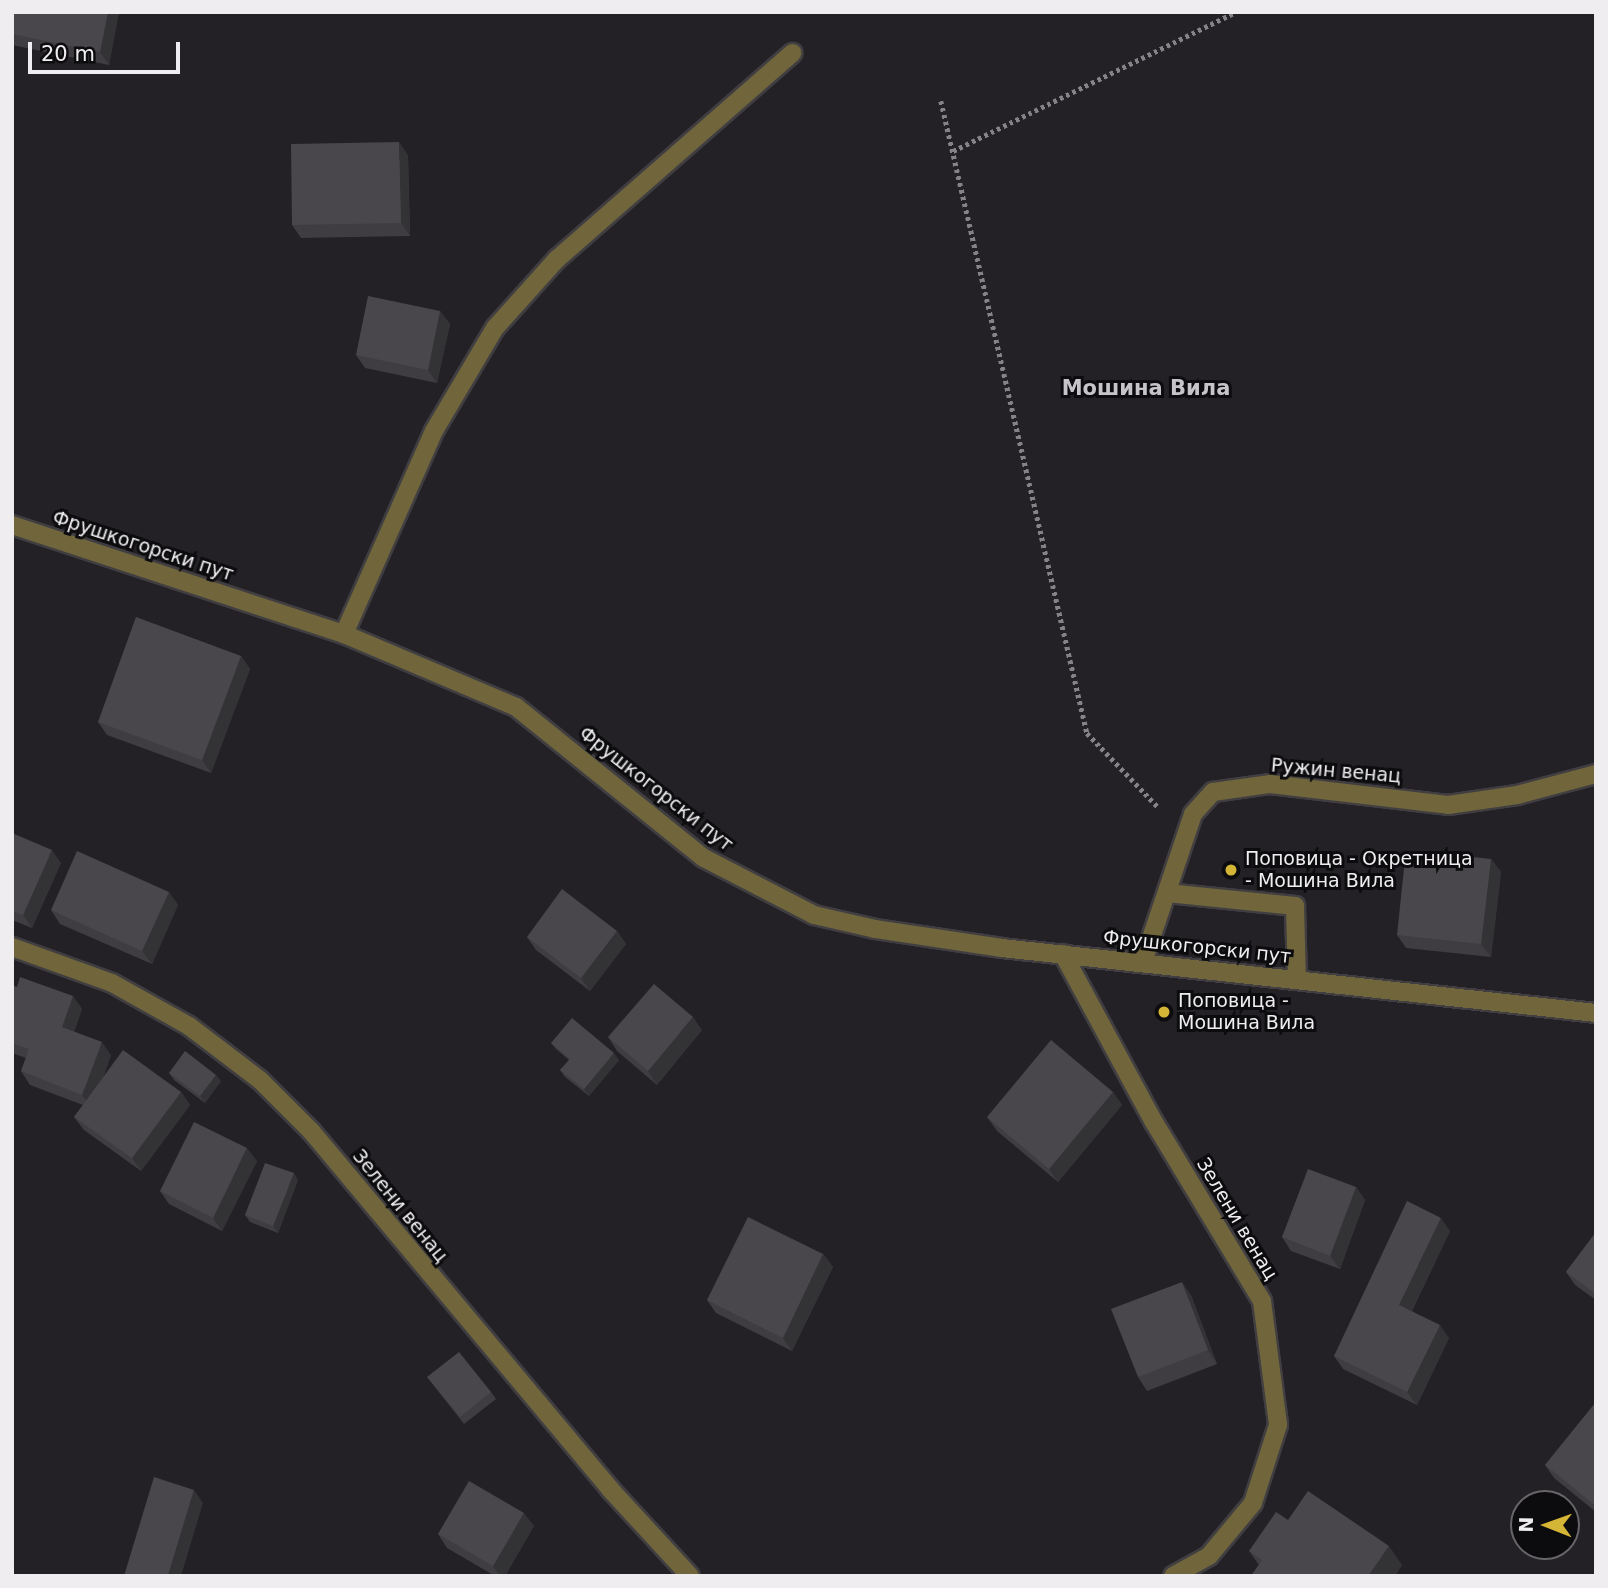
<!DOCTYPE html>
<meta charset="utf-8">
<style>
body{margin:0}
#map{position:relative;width:1608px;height:1588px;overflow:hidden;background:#232125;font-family:"DejaVu Sans",sans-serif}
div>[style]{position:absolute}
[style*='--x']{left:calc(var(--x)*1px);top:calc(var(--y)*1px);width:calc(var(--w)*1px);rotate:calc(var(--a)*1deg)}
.path>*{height:4.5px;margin-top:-2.25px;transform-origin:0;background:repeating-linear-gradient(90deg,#858387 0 3.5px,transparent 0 7px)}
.roads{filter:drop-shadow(2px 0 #403e41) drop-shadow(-2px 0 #403e41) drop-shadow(0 2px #403e41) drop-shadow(0 -2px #403e41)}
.service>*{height:18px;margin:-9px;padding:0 9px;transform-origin:9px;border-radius:9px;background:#70653b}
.minor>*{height:18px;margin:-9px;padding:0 9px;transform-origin:9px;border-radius:9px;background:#70653b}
.tertiary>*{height:18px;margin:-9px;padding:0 9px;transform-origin:9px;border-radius:9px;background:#70653b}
.wall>*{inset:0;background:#3f3d41}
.shaded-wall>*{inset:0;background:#333235}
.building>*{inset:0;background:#49474c}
.dots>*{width:19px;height:19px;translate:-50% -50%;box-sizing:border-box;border:4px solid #0c0b0d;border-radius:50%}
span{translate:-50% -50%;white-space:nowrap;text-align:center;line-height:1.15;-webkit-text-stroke:6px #0c0b0d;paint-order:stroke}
.street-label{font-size:19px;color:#efedf0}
.poi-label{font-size:19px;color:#efedf0}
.left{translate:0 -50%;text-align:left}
.neighbourhood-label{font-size:21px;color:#c6c4c9;font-weight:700}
.frame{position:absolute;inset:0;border:14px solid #efedf0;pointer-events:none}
.north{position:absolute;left:1510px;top:1490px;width:70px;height:70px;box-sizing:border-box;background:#0c0b0d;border:2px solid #676568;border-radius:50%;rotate:271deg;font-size:19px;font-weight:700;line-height:28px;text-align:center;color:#efedf0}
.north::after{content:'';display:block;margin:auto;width:24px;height:32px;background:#d5b535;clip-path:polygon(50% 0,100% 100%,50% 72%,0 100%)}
.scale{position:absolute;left:28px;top:42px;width:152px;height:32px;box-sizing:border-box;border:4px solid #efedf0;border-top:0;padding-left:9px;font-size:21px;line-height:24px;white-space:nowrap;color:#efedf0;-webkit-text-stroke:5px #0c0b0d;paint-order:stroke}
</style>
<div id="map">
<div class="path">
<i style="--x:941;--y:101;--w:649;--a:76.99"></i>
<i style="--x:1087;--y:733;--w:103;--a:46.2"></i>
<i style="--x:953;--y:151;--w:315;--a:-26.2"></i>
</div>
<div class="roads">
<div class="service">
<i style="--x:344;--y:634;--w:222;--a:-66.1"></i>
<i style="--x:434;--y:431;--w:120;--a:-59.4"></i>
<i style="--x:495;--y:328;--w:93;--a:-48.1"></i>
<i style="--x:557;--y:259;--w:313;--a:-41.2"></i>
</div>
<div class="minor">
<i style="--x:1167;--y:893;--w:129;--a:5.8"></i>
<i style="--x:1295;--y:906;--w:74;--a:88.5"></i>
<i style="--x:12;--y:947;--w:106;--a:19.8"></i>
<i style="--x:112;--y:983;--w:88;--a:29.2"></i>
<i style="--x:189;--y:1026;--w:89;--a:37.3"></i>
<i style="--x:260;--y:1080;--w:72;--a:45"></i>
<i style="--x:311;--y:1131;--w:466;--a:50.1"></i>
<i style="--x:610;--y:1489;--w:118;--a:47.4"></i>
<i style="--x:1063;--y:954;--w:191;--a:61.6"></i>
<i style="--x:1154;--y:1122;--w:209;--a:58.9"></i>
<i style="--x:1262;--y:1301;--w:125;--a:82.6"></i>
<i style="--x:1278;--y:1425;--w:82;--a:107.8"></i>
<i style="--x:1253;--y:1503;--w:69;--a:129.7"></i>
<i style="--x:1209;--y:1556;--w:41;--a:150.9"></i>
<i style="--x:1143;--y:962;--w:156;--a:-71.3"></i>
<i style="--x:1193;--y:814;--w:30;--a:-48"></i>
<i style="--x:1213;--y:792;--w:58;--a:-8"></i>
<i style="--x:1270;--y:784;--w:179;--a:6.7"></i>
<i style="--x:1448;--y:805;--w:70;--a:-8.2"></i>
<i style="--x:1517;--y:795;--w:82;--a:-14.9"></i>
</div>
<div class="tertiary">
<i style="--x:12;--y:525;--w:349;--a:18.2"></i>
<i style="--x:344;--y:634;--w:187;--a:23"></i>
<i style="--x:516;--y:707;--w:241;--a:38.8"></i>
<i style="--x:704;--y:858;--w:124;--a:27.4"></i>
<i style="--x:814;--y:915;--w:63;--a:12.9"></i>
<i style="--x:875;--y:929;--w:128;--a:8.5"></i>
<i style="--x:1002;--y:948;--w:598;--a:6.24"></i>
</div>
</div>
<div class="wall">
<i style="clip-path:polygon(12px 12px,119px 12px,109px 65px,12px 45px)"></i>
<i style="clip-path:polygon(408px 155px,410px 236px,301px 238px,292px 225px)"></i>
<i style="clip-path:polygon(440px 311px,450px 324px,437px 383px,365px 368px,356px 355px)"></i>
<i style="clip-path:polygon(241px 656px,250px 669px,211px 773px,107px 735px,98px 722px)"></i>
<i style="clip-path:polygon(12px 833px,61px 863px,32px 928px,12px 920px)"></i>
<i style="clip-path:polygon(1491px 859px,1501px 872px,1491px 957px,1406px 948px,1397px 935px,1435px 862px)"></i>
<i style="clip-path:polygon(169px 892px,178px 905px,152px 964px,60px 924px,51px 910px)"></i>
<i style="clip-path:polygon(617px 931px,626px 944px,590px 991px,536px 950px,527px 937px)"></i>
<i style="clip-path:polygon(12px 986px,73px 996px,82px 1009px,74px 1032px,111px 1055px,103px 1078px,181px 1092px,190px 1105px,141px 1171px,84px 1130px,74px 1117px,83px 1105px,30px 1085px,21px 1071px,26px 1058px,12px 1053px)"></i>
<i style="clip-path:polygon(702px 1030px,657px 1085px,617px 1051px,608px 1037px)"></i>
<i style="clip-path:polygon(551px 1043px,619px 1060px,589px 1096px,565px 1077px,560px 1070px,569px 1060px,556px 1049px)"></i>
<i style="clip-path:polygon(169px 1073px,221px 1081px,205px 1103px,174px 1080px)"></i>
<i style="clip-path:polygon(1113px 1092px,1122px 1105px,1058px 1182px,997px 1131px,987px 1117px)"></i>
<i style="clip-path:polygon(257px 1161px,222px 1231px,169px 1204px,160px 1191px)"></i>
<i style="clip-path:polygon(298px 1180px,278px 1233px,250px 1222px,245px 1215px)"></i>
<i style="clip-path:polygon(1356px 1187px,1365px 1200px,1340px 1269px,1291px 1251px,1282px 1237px)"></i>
<i style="clip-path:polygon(1450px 1231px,1412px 1311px,1449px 1338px,1417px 1405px,1343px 1369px,1334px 1356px)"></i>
<i style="clip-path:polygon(1596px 1232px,1596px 1300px,1575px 1285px,1566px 1272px)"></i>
<i style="clip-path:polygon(823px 1254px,833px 1267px,792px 1351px,716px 1313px,707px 1300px)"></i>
<i style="clip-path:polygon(1191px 1295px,1217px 1364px,1147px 1391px,1138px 1377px)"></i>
<i style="clip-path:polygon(427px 1377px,491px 1392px,496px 1399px,464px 1424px)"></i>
<i style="clip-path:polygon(1596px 1402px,1596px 1512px,1554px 1478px,1545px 1465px)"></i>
<i style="clip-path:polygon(1288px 1520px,1402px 1565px,1395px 1576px,1251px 1576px,1259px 1565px,1249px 1551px)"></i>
<i style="clip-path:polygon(534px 1526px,505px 1576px,495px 1576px,447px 1548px,438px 1534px)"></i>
</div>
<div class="shaded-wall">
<i style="clip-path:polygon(108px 12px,119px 12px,109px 65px,100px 52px)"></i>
<i style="clip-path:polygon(399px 142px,408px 155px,410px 236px,401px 223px)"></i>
<i style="clip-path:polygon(440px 311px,450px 324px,437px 383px,428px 370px)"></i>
<i style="clip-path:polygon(241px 656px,250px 669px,211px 773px,202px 760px)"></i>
<i style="clip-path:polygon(52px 850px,61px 863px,32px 928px,23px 915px)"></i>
<i style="clip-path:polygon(1491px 859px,1501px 872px,1491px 957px,1481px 944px)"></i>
<i style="clip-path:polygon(169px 892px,178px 905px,152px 964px,142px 951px)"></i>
<i style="clip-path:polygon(617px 931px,626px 944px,590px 991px,581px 978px)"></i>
<i style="clip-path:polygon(73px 996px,82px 1009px,71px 1040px,62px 1027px)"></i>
<i style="clip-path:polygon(693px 1017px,702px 1030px,657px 1085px,648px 1071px)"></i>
<i style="clip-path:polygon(102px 1042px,111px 1055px,92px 1108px,82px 1095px)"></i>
<i style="clip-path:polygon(614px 1053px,619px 1060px,589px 1096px,584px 1089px)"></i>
<i style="clip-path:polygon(216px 1075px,221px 1081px,205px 1103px,200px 1096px)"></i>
<i style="clip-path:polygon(181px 1092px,190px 1105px,141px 1171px,132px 1158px)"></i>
<i style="clip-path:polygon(1113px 1092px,1122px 1105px,1058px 1182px,1049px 1169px)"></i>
<i style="clip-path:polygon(247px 1148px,257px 1161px,222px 1231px,213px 1218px)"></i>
<i style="clip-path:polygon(294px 1173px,298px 1180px,278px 1233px,273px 1226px)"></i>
<i style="clip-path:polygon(1356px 1187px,1365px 1200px,1340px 1269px,1330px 1256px)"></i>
<i style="clip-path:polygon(1441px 1218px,1450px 1231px,1408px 1318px,1399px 1305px)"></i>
<i style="clip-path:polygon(823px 1254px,833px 1267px,792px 1351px,783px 1338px)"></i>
<i style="clip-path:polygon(1182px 1282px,1191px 1295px,1217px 1364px,1208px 1350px)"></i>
<i style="clip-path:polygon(1440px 1325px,1449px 1338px,1417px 1405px,1407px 1392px)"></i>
<i style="clip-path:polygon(194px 1490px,203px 1503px,181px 1576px,168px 1576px)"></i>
<i style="clip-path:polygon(524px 1513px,534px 1526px,505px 1576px,500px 1576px,493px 1566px)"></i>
<i style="clip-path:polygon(1389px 1546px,1402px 1565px,1395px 1576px,1368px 1576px)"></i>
</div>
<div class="building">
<i style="clip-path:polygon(12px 12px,108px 12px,100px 52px,12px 34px)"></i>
<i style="clip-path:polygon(399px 142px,401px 223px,292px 225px,291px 144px)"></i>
<i style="clip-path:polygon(368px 296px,440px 311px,428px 370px,356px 355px)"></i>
<i style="clip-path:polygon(136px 617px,241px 656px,202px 760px,98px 722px)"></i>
<i style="clip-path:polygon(12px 833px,52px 850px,23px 915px,12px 911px)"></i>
<i style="clip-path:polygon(77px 851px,169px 892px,142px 951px,51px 910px)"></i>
<i style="clip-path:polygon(1436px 853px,1491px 859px,1481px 944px,1397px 935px,1405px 859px,1435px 862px)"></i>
<i style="clip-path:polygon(562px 889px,617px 931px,581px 978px,527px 937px)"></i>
<i style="clip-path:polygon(20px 977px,73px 996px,62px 1027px,102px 1042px,82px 1095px,21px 1071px,29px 1049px,12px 1043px,12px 986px,17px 987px)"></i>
<i style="clip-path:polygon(654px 984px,693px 1017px,648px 1071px,608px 1037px)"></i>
<i style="clip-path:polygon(572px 1018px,614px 1053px,584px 1089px,560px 1070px,570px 1059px,551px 1043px)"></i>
<i style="clip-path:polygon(1051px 1040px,1113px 1092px,1049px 1169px,987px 1117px)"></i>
<i style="clip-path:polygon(123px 1050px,181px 1092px,132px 1158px,74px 1117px)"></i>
<i style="clip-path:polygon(185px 1051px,216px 1075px,200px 1096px,169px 1073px)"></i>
<i style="clip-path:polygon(194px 1122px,247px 1148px,213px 1218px,160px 1191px)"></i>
<i style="clip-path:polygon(265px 1163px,294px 1173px,273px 1226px,245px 1215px)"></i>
<i style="clip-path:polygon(1308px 1169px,1356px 1187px,1330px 1256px,1282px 1237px)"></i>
<i style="clip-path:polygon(1407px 1201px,1441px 1218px,1399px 1305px,1440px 1325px,1407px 1392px,1334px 1356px)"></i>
<i style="clip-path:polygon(748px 1217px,823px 1254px,783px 1338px,707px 1300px)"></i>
<i style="clip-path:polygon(1596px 1232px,1596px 1294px,1566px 1272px)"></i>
<i style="clip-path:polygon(1182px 1282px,1208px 1350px,1138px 1377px,1111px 1309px)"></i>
<i style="clip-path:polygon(459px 1352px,491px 1392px,460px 1417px,427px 1377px)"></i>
<i style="clip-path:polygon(1596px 1402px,1596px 1506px,1545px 1465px)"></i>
<i style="clip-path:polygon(154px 1477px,194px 1490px,168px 1576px,124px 1576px)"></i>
<i style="clip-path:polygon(469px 1481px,524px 1513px,493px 1566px,438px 1534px)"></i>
<i style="clip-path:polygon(1308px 1491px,1389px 1546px,1368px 1576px,1251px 1576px,1262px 1560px,1249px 1551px,1276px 1512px,1288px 1520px)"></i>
</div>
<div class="dots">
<i style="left:1231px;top:870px;background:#d5b535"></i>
<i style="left:1164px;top:1012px;background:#d5b535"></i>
</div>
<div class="street-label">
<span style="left:143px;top:546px;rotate:18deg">Фрушкогорски пут</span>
<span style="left:1336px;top:771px;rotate:5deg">Ружин венац</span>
<span style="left:656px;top:789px;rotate:38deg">Фрушкогорски пут</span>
<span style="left:1197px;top:947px;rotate:6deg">Фрушкогорски пут</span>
<span style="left:400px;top:1206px;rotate:51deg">Зелени венац</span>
<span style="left:1237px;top:1219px;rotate:59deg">Зелени венац</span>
</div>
<div class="poi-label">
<span class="left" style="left:1245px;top:870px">Поповица - Окретница<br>- Мошина Вила</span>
<span class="left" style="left:1178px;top:1012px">Поповица -<br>Мошина Вила</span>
</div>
<div class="neighbourhood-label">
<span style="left:1146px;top:388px">Мошина Вила</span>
</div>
<div class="frame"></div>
<div class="north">N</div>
<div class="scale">20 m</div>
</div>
